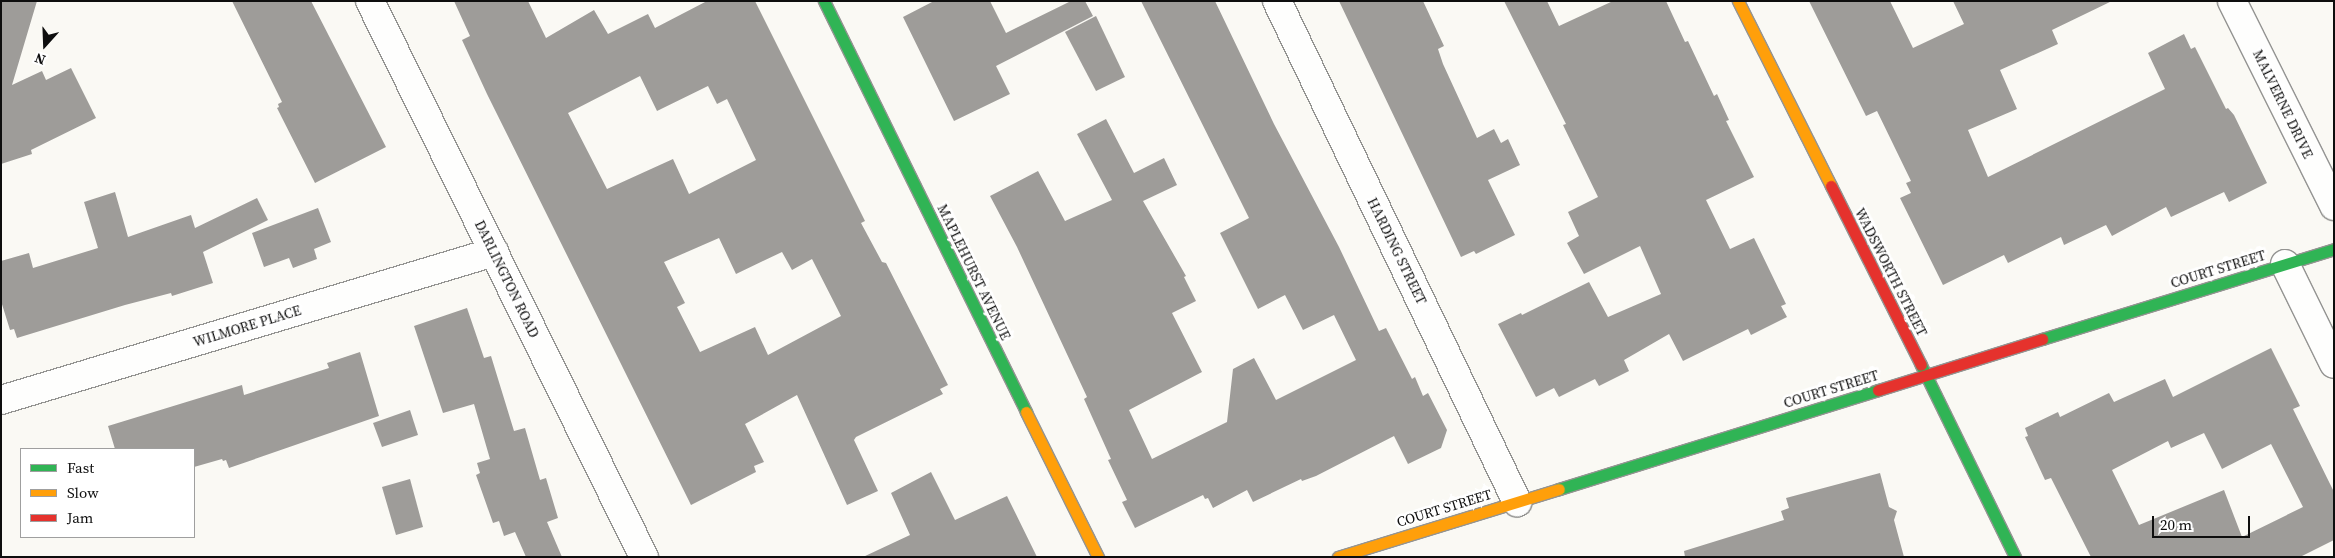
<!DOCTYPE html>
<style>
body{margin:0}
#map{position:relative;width:2335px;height:558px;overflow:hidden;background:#faf9f4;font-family:"Source Serif 4",serif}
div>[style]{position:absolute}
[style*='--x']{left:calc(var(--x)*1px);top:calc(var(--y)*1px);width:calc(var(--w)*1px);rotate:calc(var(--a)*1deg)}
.building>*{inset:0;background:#9e9c99}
.roads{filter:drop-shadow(1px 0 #949492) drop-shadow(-1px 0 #949492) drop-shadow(0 1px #949492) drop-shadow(0 -1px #949492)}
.street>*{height:28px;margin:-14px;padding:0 14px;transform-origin:14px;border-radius:14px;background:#fefefd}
.fast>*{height:11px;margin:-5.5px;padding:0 5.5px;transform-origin:5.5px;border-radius:5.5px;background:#30b455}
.slow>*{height:11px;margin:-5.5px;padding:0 5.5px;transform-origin:5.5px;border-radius:5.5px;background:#ff9f0a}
.jam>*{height:11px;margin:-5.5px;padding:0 5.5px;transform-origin:5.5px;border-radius:5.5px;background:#e5322d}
span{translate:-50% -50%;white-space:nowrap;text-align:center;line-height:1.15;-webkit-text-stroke:5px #fff;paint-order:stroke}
.street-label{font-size:14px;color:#0e0e0e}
.frame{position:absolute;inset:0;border:2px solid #0e0e0e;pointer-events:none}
.legend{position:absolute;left:20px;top:448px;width:175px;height:90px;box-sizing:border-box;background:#fff;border:1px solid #9f9f9f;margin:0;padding:6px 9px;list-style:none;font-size:15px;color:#0e0e0e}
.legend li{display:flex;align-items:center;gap:10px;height:25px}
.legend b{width:25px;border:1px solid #9f9f9f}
.north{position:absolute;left:20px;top:20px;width:50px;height:50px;-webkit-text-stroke:4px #fff;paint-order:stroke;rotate:200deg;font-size:14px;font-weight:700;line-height:20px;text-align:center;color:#0e0e0e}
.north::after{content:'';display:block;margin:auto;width:18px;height:22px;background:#0e0e0e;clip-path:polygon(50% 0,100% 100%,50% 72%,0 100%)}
.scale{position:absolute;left:2152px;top:516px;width:98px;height:22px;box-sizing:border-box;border:2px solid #0e0e0e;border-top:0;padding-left:6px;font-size:15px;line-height:18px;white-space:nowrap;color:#0e0e0e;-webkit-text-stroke:4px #fff;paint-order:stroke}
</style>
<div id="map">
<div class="building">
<i style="clip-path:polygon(1px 1px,37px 1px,12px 85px,42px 71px,46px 80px,71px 68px,96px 118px,31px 150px,32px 154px,1px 164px)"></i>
<i style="clip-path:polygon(232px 1px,311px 1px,386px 147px,315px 183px,277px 108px,279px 107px,278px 104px,282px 102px)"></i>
<i style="clip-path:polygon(evenodd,454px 1px,528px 1px,546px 38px,594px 10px,608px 34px,648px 14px,655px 28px,707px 1px,755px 1px,865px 221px,861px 223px,882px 262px,886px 263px,948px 385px,940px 389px,943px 394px,856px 437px,854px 440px,878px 491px,847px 505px,797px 395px,745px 424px,764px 462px,754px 466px,756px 472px,691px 505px,487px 94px,462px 40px,470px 36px,454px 1px,640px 76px,657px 111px,708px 86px,717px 104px,727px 99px,756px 160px,689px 194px,673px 159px,607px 189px,568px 113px,640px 76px,454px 1px,719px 238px,736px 274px,782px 252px,792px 270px,812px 259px,841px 316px,768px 355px,755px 327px,700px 352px,677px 307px,685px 303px,664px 262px,719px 238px)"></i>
<i style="clip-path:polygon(934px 1px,990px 1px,1006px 33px,1071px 1px,1085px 1px,1093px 16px,996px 66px,1010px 94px,954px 121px,903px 17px)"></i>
<i style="clip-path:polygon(1141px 1px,1215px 1px,1274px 124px,1339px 247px,1379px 331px,1386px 328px,1412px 379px,1415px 377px,1423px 396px,1428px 393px,1447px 430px,1441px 448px,1408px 464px,1394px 436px,1316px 476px,1302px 481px,1301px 479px,1253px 502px,1247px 490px,1213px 508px,1208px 498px,1205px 499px,1203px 495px,1135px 528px,1122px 502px,1127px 500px,1108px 460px,1111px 459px,1084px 399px,1087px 397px,1017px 247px,990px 196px,1038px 171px,1065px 221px,1112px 200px,1077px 134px,1106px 119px,1134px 173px,1164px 158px,1177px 185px,1143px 201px,1186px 276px,1184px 277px,1196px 301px,1172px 313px,1202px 372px,1129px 410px,1152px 459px,1227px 422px,1233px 369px,1254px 358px,1276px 400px,1356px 360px,1334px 315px,1303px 330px,1285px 295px,1258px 309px,1220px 233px,1249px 218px)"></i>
<i style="clip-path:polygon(1339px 1px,1423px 1px,1444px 46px,1438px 49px,1443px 64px,1477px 138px,1494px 129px,1501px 143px,1508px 139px,1520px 165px,1488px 180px,1515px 235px,1476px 254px,1474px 251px,1461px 257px)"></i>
<i style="clip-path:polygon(1504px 1px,1547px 1px,1559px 26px,1613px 1px,1666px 1px,1685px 42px,1688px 41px,1714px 96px,1717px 94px,1729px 120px,1726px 121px,1754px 177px,1706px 200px,1730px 249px,1754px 238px,1786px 304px,1781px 306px,1787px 317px,1751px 335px,1748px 329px,1683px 361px,1669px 334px,1624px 360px,1629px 371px,1599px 386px,1595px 379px,1559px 397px,1554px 388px,1536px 397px,1498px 324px,1521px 313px,1522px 315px,1589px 282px,1608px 317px,1661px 294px,1640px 246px,1584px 274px,1567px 243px,1579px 236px,1568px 212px,1598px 197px,1563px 125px,1566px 124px)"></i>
<i style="clip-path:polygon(1809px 1px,1890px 1px,1913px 48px,1964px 24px,1953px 1px,2112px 1px,2052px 30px,2058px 44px,2000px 70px,2017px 109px,1968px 130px,1988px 177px,2165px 89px,2148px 53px,2184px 34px,2191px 49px,2195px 47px,2226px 109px,2228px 108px,2234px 115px,2267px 183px,2229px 202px,2224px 192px,2171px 217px,2166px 207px,2112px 236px,2106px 225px,2064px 245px,2061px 237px,2008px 263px,2004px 255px,1943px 285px,1900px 198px,1911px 193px,1906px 183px,1911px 181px,1877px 111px,1866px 116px)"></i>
<i style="clip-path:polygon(1096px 16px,1125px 77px,1096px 91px,1065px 32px)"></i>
<i style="clip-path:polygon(115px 192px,128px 237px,191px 215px,195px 228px,257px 198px,268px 220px,203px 252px,213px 283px,172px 296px,171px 293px,125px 305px,17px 338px,14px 329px,10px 330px,1px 301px,1px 261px,29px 253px,33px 268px,98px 248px,84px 202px)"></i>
<i style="clip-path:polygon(318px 208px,331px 242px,314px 249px,317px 259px,293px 268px,289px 258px,264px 267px,252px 233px)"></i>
<i style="clip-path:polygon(467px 308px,484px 358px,491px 356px,514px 431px,525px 428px,540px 480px,546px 478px,558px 518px,547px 522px,562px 557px,526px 557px,515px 532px,504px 536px,499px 521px,493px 523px,476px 475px,480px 473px,477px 463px,490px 459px,474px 404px,443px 413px,414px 326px)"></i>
<i style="clip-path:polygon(evenodd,2271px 348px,2300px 406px,2293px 409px,2334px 492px,2334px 540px,2300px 557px,2091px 557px,2051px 478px,2045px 480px,2025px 437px,2028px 436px,2025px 428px,2058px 412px,2060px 417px,2109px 393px,2114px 402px,2165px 379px,2173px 397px,2271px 348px,2204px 433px,2222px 469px,2271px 444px,2303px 507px,2242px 537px,2224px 490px,2139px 525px,2112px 470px,2168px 441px,2171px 448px,2204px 433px)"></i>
<i style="clip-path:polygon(360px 352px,379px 416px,229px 468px,226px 460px,223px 461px,222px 459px,194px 467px,194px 449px,115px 449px,108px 426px,242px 385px,244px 395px,329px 368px,327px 363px)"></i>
<i style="clip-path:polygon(410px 410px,418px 435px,382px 447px,373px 423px)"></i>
<i style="clip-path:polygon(931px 472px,955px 520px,1007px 496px,1037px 557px,863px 557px,910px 535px,891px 493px)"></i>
<i style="clip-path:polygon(1880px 473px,1889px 507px,1897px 511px,1894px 520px,1904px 557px,1685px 557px,1684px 551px,1784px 520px,1781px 511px,1789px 508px,1786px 498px)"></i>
<i style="clip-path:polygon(410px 479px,423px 527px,396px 535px,382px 487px)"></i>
</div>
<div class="roads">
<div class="street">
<i style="--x:370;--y:1;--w:620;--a:63.77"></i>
<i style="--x:1277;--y:1;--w:556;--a:64.4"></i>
<i style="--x:2232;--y:1;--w:229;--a:63.5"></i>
<i style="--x:2285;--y:264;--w:111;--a:63.9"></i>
<i style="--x:1;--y:400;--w:515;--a:-16.71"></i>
</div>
<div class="fast">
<i style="--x:824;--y:1;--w:458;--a:63.8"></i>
<i style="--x:2042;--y:339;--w:306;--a:-17.1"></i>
<i style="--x:1921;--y:365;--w:214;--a:63.9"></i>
<i style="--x:1559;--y:489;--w:334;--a:-17.2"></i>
</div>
<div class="slow">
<i style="--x:1738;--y:1;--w:207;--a:63.3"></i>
<i style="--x:1026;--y:412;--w:162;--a:63.6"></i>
<i style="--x:1338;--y:557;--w:231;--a:-17.1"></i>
</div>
<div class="jam">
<i style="--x:1831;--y:186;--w:200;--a:63.3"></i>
<i style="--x:1878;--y:390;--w:172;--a:-17.3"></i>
</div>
</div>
<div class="street-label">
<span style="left:2283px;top:104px;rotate:64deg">MALVERNE DRIVE</span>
<span style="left:1397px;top:251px;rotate:64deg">HARDING STREET</span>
<span style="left:2218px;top:269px;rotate:-17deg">COURT STREET</span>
<span style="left:974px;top:272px;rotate:64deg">MAPLEHURST AVENUE</span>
<span style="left:1891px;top:272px;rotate:63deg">WADSWORTH STREET</span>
<span style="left:507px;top:279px;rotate:64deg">DARLINGTON ROAD</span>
<span style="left:247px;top:326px;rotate:-17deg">WILMORE PLACE</span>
<span style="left:1831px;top:389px;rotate:-17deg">COURT STREET</span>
<span style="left:1444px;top:508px;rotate:-17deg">COURT STREET</span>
</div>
<div class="frame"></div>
<ul class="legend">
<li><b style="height:6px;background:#30b455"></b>Fast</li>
<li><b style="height:6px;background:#ff9f0a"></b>Slow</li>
<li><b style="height:6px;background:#e5322d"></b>Jam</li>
</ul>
<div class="north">N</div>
<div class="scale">20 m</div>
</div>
